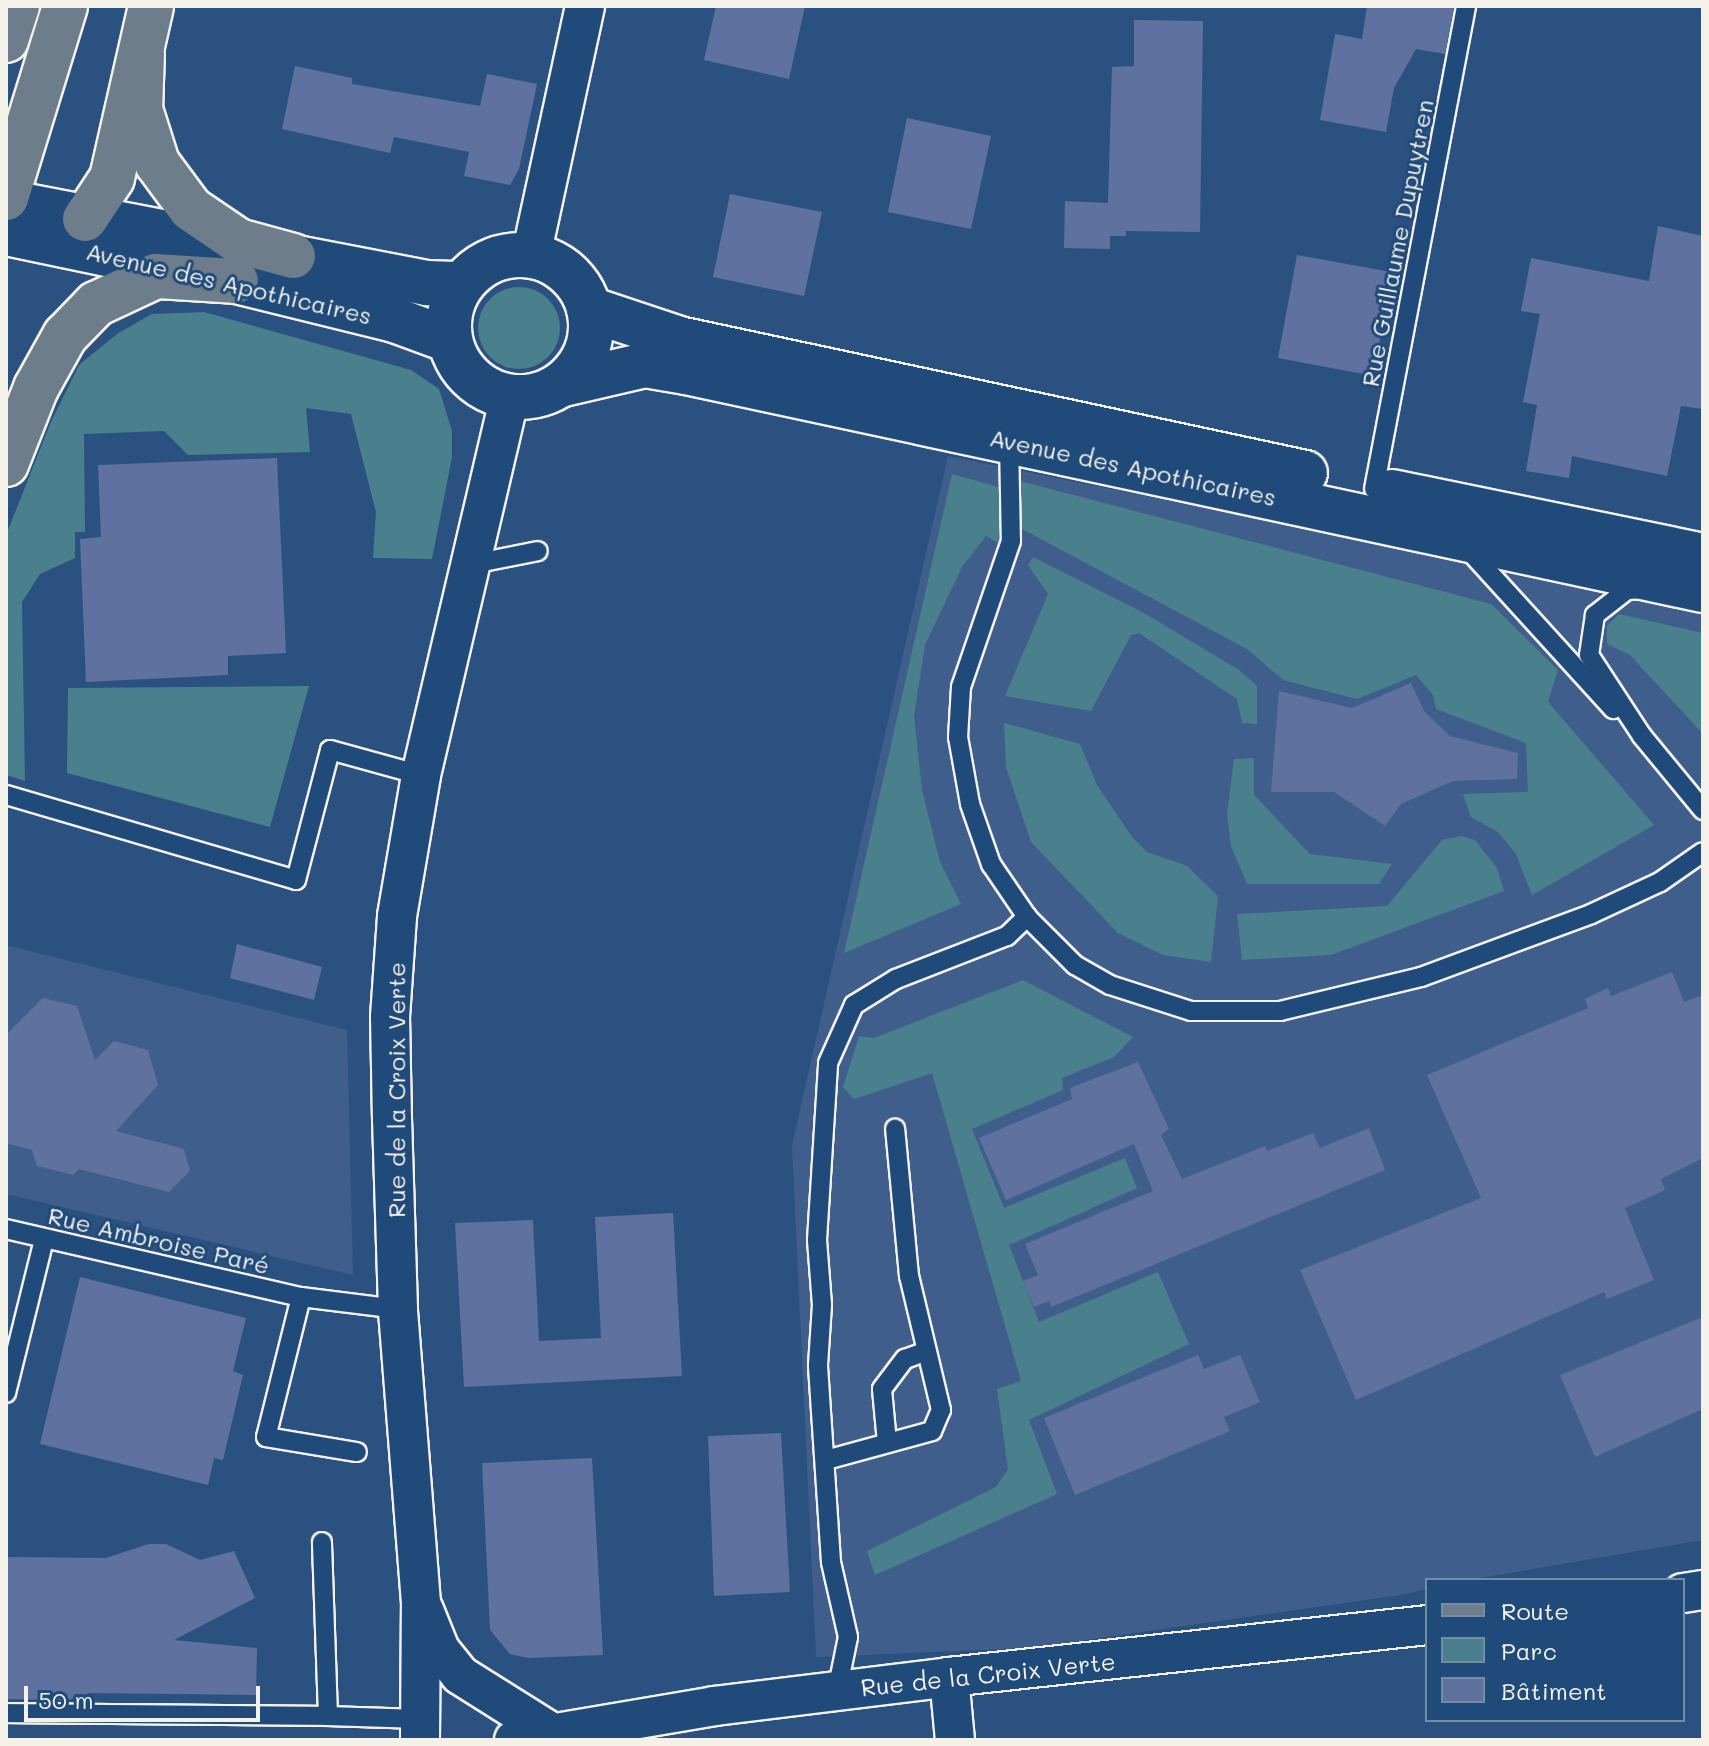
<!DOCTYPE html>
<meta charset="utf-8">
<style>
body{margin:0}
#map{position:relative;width:1709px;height:1746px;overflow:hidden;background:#2b5181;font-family:Mali,sans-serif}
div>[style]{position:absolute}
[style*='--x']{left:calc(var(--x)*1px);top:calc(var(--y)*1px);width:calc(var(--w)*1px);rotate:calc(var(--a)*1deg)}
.built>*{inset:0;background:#3f5e8c}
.green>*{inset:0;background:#4a808e}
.round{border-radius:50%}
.building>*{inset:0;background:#5f729f}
.roads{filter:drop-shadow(2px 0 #f4f1e8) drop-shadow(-2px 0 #f4f1e8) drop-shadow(0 2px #f4f1e8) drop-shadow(0 -2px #f4f1e8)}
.service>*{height:18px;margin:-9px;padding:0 9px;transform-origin:9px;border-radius:9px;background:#1f4a7a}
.minor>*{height:38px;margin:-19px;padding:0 19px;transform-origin:19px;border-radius:19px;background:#1f4a7a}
.tertiary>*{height:44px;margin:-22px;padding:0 22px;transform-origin:22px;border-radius:22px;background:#1f4a7a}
.secondary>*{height:44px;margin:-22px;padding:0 22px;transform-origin:22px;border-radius:22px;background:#1f4a7a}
.secondary>.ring{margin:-22px;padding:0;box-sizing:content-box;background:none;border:44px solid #1f4a7a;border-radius:50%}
.primary>*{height:44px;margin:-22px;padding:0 22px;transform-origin:22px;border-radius:22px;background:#6d7d8c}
span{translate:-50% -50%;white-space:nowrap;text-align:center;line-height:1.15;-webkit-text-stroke:6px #1f4a7a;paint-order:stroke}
.street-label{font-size:24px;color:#f4f1e8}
.frame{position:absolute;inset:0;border:8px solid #f4f1e8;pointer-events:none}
.legend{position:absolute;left:1425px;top:1578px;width:260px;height:144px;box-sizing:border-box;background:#1f4a7a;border:2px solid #748da6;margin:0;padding:10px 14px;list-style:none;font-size:24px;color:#f4f1e8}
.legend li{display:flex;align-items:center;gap:16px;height:40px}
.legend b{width:40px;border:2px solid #748da6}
.scale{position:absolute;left:24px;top:1686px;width:236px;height:36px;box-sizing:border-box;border:4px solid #f4f1e8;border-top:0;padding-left:10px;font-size:24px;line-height:28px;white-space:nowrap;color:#f4f1e8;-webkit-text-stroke:6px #1f4a7a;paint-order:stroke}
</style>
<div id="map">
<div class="built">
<i style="clip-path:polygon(948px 456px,1549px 578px,1703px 614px,1703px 1540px,1468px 1580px,1427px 1580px,1427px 1589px,1401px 1595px,1030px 1648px,816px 1657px,792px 1145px)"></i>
<i style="clip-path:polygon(6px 945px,347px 1030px,353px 1275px,6px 1194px)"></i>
</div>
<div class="green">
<i class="round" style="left:478px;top:287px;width:82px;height:82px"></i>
<i style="clip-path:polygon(204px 312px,411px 370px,439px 389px,452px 431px,452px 457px,432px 559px,373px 558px,376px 512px,351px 414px,306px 408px,310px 452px,188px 455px,164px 431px,84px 434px,85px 532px,75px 532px,75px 558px,40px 574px,22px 602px,25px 781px,6px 775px,6px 535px,51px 422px,79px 365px,117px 334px,152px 314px)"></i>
<i style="clip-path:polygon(952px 474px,1005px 489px,998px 543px,986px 536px,962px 567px,925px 645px,914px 716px,922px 790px,940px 862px,961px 904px,844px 953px)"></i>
<i style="clip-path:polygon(1020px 481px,1491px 604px,1558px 670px,1548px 702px,1654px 825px,1532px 895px,1516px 854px,1498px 832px,1471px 817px,1463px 794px,1528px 792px,1526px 743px,1436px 709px,1433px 695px,1416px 675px,1357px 699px,1283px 680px,1247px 649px,1022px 529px)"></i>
<i style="clip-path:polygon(1033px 557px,1144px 613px,1239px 670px,1257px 686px,1257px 724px,1242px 723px,1237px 699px,1139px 633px,1131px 635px,1091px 711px,1005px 696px,1048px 594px,1028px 565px)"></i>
<i style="clip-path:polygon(1619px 614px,1703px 633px,1703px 734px,1630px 655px,1607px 644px,1607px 626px)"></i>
<i style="clip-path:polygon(309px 686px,270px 827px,67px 773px,68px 688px)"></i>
<i style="clip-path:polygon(1004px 723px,1080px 744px,1097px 785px,1132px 837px,1147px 852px,1187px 866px,1218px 896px,1211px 962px,1163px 955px,1118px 933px,1031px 842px,1006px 767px)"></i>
<i style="clip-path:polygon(1254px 758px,1254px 795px,1310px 854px,1392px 864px,1379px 884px,1247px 884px,1231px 846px,1227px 814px,1234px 759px)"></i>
<i style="clip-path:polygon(1461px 836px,1475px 840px,1497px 868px,1504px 891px,1331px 955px,1242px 960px,1237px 914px,1387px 906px,1442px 840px)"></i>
<i style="clip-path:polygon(1023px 980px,1133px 1037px,1114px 1057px,1062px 1078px,1063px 1090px,972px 1129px,1004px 1208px,1125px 1158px,1137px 1188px,1009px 1245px,1039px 1322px,1158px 1272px,1189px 1344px,1029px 1420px,1057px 1494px,875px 1575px,867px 1551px,996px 1487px,1008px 1469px,997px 1389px,1021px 1381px,932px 1073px,854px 1099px,843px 1087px,859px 1036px,874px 1038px)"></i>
</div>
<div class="building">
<i style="clip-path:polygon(716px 6px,805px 6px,789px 79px,704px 60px)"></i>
<i style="clip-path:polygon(1367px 6px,1454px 6px,1445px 54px,1416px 49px,1394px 88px,1386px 132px,1320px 120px,1335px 34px,1362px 39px)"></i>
<i style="clip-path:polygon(1134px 20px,1203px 21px,1200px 232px,1126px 231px,1126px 236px,1110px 236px,1110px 249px,1064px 248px,1065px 201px,1108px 203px,1112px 67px,1134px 66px)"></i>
<i style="clip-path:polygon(295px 66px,352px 78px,352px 84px,480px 106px,487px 74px,537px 84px,519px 169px,510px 185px,464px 176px,469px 152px,394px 137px,390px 153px,282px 129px)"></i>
<i style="clip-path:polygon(907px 118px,991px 136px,971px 229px,888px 212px)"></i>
<i style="clip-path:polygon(730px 194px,822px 212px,804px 296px,713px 277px)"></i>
<i style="clip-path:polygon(1658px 226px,1703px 236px,1703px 409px,1681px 406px,1667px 476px,1572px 456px,1569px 478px,1526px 471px,1537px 405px,1523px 402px,1540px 314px,1521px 311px,1531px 258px,1649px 281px)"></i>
<i style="clip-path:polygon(1297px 255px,1391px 272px,1387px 335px,1381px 334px,1374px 376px,1278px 358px)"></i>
<i style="clip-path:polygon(277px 458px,286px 653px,228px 656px,228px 675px,86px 682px,80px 539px,101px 537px,98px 465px)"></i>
<i style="clip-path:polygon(1411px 683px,1424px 711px,1450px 736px,1518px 753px,1517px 779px,1453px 781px,1401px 804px,1385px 826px,1334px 792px,1271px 792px,1279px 691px,1352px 708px)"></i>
<i style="clip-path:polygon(237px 944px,322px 967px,314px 1000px,230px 978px)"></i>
<i style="clip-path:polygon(1672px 972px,1684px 1002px,1703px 995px,1703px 1158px,1661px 1179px,1665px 1190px,1625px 1208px,1654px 1280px,1607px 1299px,1604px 1292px,1356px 1400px,1300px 1270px,1481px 1198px,1427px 1075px,1588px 1008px,1585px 999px,1608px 988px,1611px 996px)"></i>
<i style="clip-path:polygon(43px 998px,77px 1006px,95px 1060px,114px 1041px,148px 1050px,158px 1085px,116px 1131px,184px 1149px,190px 1171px,169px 1192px,79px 1169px,73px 1175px,37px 1166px,32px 1150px,6px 1143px,6px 1035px)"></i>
<i style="clip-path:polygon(1138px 1062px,1169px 1129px,1161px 1135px,1182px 1179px,1265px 1146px,1267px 1151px,1313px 1133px,1320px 1148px,1369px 1128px,1385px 1170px,1051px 1307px,1049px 1301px,1034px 1307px,1023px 1281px,1038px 1275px,1025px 1244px,1153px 1191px,1134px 1144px,1006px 1200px,979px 1138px,1072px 1099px,1070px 1088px)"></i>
<i style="clip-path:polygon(673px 1213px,682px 1376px,464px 1387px,455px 1223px,533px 1220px,539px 1341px,601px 1338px,595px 1217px)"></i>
<i style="clip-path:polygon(80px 1277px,246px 1318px,233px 1371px,243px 1375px,223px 1460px,214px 1458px,208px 1485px,40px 1444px)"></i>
<i style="clip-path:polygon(1703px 1317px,1703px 1409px,1595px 1457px,1560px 1375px)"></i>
<i style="clip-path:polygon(1198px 1355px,1204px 1369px,1240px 1355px,1260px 1402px,1224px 1417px,1230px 1431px,1075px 1495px,1044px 1418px)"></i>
<i style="clip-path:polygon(781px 1433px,790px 1592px,714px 1596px,708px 1436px)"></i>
<i style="clip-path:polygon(592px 1458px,603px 1655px,528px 1658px,510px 1654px,490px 1630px,482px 1463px)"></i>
<i style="clip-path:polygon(149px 1544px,166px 1544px,200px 1560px,234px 1551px,255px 1598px,174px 1640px,257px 1648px,256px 1695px,90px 1693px,68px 1700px,6px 1699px,6px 1557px,106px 1558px)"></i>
</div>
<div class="roads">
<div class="service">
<i style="--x:1009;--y:441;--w:100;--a:88.9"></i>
<i style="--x:1011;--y:541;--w:154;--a:108.9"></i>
<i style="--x:961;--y:687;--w:50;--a:93.4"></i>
<i style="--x:958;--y:737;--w:68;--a:79.8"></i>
<i style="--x:970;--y:804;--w:64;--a:70.7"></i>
<i style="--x:991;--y:864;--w:64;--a:55.8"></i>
<i style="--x:1027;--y:917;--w:68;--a:45"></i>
<i style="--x:1075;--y:965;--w:40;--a:29.7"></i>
<i style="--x:1110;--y:985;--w:85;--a:17.8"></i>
<i style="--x:1191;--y:1011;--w:89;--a:0"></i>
<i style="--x:1280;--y:1011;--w:145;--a:-13.6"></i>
<i style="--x:1421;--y:977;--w:181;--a:-20.3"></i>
<i style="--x:1591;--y:914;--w:76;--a:-24.9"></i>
<i style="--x:1660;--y:882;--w:52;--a:-34.9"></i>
<i style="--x:1374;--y:489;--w:492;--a:-79.2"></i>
<i style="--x:1464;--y:545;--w:222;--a:47.7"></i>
<i style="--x:468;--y:565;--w:71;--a:-11.3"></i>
<i style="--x:1642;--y:589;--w:15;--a:176"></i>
<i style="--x:1627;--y:590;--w:41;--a:142"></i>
<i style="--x:1595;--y:615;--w:40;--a:98.5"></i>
<i style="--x:1589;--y:655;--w:97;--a:56.8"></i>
<i style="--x:1642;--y:736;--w:96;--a:50.5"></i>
<i style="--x:6;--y:795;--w:302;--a:16.3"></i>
<i style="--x:296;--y:880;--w:134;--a:-75.3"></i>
<i style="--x:330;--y:750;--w:94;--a:15.4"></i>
<i style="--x:6;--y:1229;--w:303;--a:13"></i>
<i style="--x:301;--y:1297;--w:144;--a:104"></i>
<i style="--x:266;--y:1437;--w:92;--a:9.4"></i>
<i style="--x:301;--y:1297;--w:98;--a:7.1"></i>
<i style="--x:6;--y:1393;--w:159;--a:-76.1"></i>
<i style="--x:887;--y:1443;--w:54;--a:-95.3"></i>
<i style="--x:882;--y:1389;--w:38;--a:-53"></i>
<i style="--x:905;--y:1359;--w:23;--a:-20"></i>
<i style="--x:826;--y:1460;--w:110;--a:-15.3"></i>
<i style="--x:932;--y:1431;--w:23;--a:-67"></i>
<i style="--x:941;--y:1410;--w:138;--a:-103.4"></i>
<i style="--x:909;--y:1276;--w:148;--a:-95.4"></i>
<i style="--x:837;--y:1691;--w:55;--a:-78.5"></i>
<i style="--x:848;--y:1637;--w:77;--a:-102.8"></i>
<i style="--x:831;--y:1562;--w:197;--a:-93.8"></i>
<i style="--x:818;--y:1365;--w:60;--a:-86.2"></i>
<i style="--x:822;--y:1305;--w:65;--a:-94.4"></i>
<i style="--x:817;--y:1240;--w:177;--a:-86.4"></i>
<i style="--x:828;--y:1063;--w:64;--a:-65.9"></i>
<i style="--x:854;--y:1005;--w:49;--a:-31.8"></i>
<i style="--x:896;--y:979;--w:119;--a:-21.2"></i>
<i style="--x:1007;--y:936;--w:28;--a:-44"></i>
<i style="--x:6;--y:1713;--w:322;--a:0.5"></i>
<i style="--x:328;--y:1716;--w:174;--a:-92"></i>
<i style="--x:328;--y:1716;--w:91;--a:1.9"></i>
</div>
<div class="minor">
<i style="--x:531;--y:256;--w:256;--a:-77.8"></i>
<i style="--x:1683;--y:1593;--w:20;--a:-9"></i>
<i style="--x:424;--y:1610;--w:43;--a:68.2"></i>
<i style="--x:440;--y:1650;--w:32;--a:51"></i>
<i style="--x:460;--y:1675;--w:105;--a:32.2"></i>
<i style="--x:949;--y:1677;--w:63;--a:84.6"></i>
<i style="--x:420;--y:1740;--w:137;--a:-89.6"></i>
<i style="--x:421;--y:1603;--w:295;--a:-94.5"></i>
<i style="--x:398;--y:1309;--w:189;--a:-91.8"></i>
<i style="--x:392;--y:1120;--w:103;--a:-91.1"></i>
<i style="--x:390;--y:1017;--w:101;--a:-86"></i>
<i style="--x:397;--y:916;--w:143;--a:-80.3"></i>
<i style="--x:421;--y:775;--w:388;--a:-76.8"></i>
<i style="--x:514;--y:1740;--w:203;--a:-9.6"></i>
<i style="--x:714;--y:1706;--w:237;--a:-7"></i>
<i style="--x:949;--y:1677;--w:481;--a:-6.2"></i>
</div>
<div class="tertiary">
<i style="--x:6;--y:202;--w:429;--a:10.9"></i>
<i style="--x:427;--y:283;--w:35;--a:2"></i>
<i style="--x:6;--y:233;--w:235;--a:11.8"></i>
<i style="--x:236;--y:281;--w:164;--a:13.8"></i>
<i style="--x:395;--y:320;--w:58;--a:20.3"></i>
</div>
<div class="secondary">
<i class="ring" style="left:449px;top:255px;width:98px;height:98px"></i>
<i style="--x:589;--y:309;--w:95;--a:18.4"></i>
<i style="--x:679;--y:339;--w:640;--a:12.08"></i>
<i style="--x:563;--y:384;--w:84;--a:-13"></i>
<i style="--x:645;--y:365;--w:42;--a:9.7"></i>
<i style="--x:686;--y:372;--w:1040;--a:12.1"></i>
<i style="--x:1392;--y:492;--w:318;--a:11.6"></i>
</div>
<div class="primary">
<i style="--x:6;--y:40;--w:36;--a:-72"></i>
<i style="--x:142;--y:53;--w:56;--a:92"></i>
<i style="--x:140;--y:109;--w:57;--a:72.5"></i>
<i style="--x:157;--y:163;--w:57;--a:53.5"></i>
<i style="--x:191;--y:209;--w:57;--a:34.2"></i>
<i style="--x:238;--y:241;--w:57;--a:15.3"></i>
<i style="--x:6;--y:198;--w:201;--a:-72.9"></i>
<i style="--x:85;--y:219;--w:49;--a:-56.6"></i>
<i style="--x:112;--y:178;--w:176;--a:-77.2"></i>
<i style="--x:6;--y:464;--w:82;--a:-68.5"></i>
<i style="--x:36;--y:388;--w:60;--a:-60.9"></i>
<i style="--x:65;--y:336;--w:45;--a:-45.9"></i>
<i style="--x:96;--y:304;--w:66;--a:-25"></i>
<i style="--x:156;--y:276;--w:80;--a:3.6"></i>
</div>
</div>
<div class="street-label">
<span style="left:1397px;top:243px;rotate:-79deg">Rue Guillaume Dupuytren</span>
<span style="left:229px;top:283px;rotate:13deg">Avenue des Apothicaires</span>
<span style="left:1133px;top:467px;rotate:12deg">Avenue des Apothicaires</span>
<span style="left:396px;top:1090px;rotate:-90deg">Rue de la Croix Verte</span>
<span style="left:159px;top:1240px;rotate:13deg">Rue Ambroise Paré</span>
<span style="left:988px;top:1674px;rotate:-6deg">Rue de la Croix Verte</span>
</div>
<div class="frame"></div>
<ul class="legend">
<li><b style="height:10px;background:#6d7d8c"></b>Route</li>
<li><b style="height:22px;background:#4a808e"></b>Parc</li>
<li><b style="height:22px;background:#5f729f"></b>Bâtiment</li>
</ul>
<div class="scale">50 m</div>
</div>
